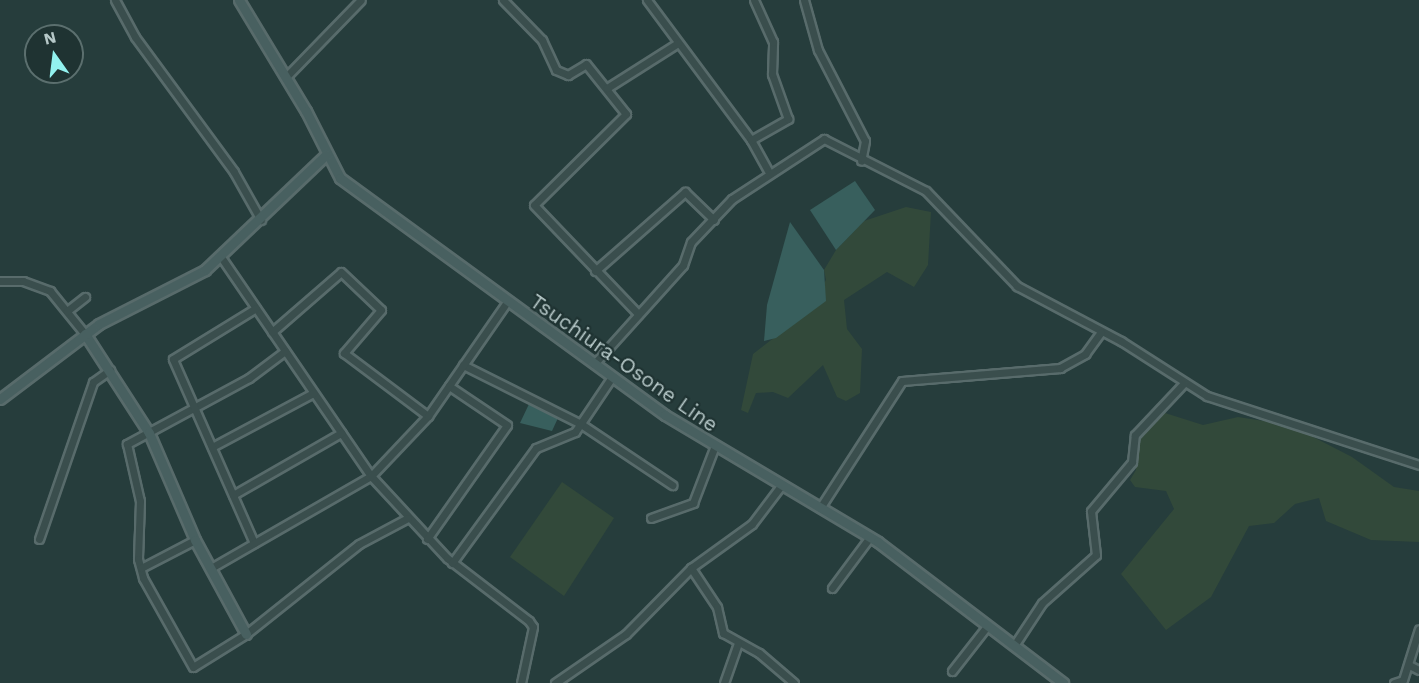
<!DOCTYPE html>
<style>
body{margin:0}
#map{position:relative;width:1419px;height:683px;overflow:hidden;background:#263d3c;font-family:"Work Sans",sans-serif}
div>[style]{position:absolute}
[style*='--x']{left:calc(var(--x)*1px);top:calc(var(--y)*1px);width:calc(var(--w)*1px);rotate:calc(var(--a)*1deg)}
.green>*{inset:0;background:#32493a}
.water>*{inset:0;background:#385f5d}
.roads{filter:drop-shadow(2px 0 #586b6b) drop-shadow(-2px 0 #586b6b) drop-shadow(0 2px #586b6b) drop-shadow(0 -2px #586b6b)}
.street>*{height:7px;margin:-3.5px;padding:0 3.5px;transform-origin:3.5px;border-radius:3.5px;background:#3a4e4d}
.secondary>*{height:9px;margin:-4.5px;padding:0 4.5px;transform-origin:4.5px;border-radius:4.5px;background:#486060}
span{translate:-50% -50%;white-space:nowrap;text-align:center;line-height:1.15;-webkit-text-stroke:4.5px #1f3332;paint-order:stroke}
.street-label{font-size:21px;color:#b6c8c8}
.north{position:absolute;left:24px;top:24px;width:60px;height:60px;box-sizing:border-box;background:#1f3332;border:2px solid #5b6f6e;border-radius:50%;rotate:346deg;font-size:16px;font-weight:700;line-height:24px;text-align:center;color:#b6c8c8}
.north::after{content:'';display:block;margin:auto;width:21px;height:27px;background:#92f2ef;clip-path:polygon(50% 0,100% 100%,50% 72%,0 100%)}
</style>
<div id="map">
<div class="green">
<i style="clip-path:polygon(906px 207px,931px 212px,928px 265px,914px 287px,887px 272px,844px 300px,847px 329px,862px 349px,860px 393px,846px 401px,837px 397px,823px 365px,788px 398px,773px 392px,756px 393px,748px 413px,741px 410px,753px 354px,797px 320px,826px 280px,824px 270px,836px 250px,864px 221px)"></i>
<i style="clip-path:polygon(1165px 413px,1203px 425px,1238px 417px,1290px 425px,1352px 457px,1394px 487px,1419px 491px,1419px 542px,1371px 540px,1326px 521px,1319px 498px,1295px 504px,1274px 523px,1249px 526px,1211px 597px,1166px 630px,1121px 574px,1174px 509px,1166px 491px,1135px 487px,1130px 480px,1136px 470px,1135px 435px)"></i>
<i style="clip-path:polygon(562px 482px,614px 518px,564px 596px,510px 557px)"></i>
</div>
<div class="water">
<i style="clip-path:polygon(855px 181px,875px 210px,836px 250px,810px 210px)"></i>
<i style="clip-path:polygon(790px 222px,824px 270px,826px 301px,776px 338px,764px 341px,767px 305px)"></i>
<i style="clip-path:polygon(529px 404px,558px 418px,552px 431px,520px 423px)"></i>
</div>
<div class="roads">
<div class="street">
<i style="--x:115;--y:0;--w:42;--a:61.6"></i>
<i style="--x:135;--y:37;--w:167;--a:53.7"></i>
<i style="--x:234;--y:172;--w:55;--a:60.6"></i>
<i style="--x:503;--y:0;--w:56;--a:45.7"></i>
<i style="--x:542;--y:40;--w:33;--a:65"></i>
<i style="--x:556;--y:70;--w:13;--a:23"></i>
<i style="--x:568;--y:75;--w:21;--a:-31"></i>
<i style="--x:586;--y:64;--w:64;--a:51.3"></i>
<i style="--x:626;--y:114;--w:129;--a:135.3"></i>
<i style="--x:534;--y:205;--w:151;--a:46.3"></i>
<i style="--x:647;--y:0;--w:174;--a:53.4"></i>
<i style="--x:751;--y:140;--w:38;--a:61"></i>
<i style="--x:804;--y:0;--w:52;--a:74.4"></i>
<i style="--x:818;--y:50;--w:102;--a:62.7"></i>
<i style="--x:865;--y:141;--w:20;--a:101"></i>
<i style="--x:286;--y:77;--w:107;--a:-45.8"></i>
<i style="--x:607;--y:88;--w:84;--a:-32.4"></i>
<i style="--x:751;--y:140;--w:43;--a:-29.6"></i>
<i style="--x:788;--y:119;--w:48;--a:-109.6"></i>
<i style="--x:772;--y:74;--w:32;--a:-88"></i>
<i style="--x:773;--y:42;--w:46;--a:-114.3"></i>
<i style="--x:221;--y:257;--w:265;--a:55.6"></i>
<i style="--x:371;--y:476;--w:112;--a:47.2"></i>
<i style="--x:447;--y:558;--w:103;--a:37.5"></i>
<i style="--x:529;--y:621;--w:7;--a:56"></i>
<i style="--x:533;--y:627;--w:57;--a:102.1"></i>
<i style="--x:595;--y:271;--w:120;--a:-41.3"></i>
<i style="--x:685;--y:192;--w:40;--a:44"></i>
<i style="--x:0;--y:281;--w:23;--a:0"></i>
<i style="--x:23;--y:281;--w:29;--a:20"></i>
<i style="--x:50;--y:291;--w:55;--a:50.9"></i>
<i style="--x:67;--y:311;--w:23;--a:-38"></i>
<i style="--x:272;--y:332;--w:91;--a:-41"></i>
<i style="--x:341;--y:272;--w:55;--a:43.5"></i>
<i style="--x:381;--y:310;--w:57;--a:130.7"></i>
<i style="--x:344;--y:353;--w:105;--a:36.9"></i>
<i style="--x:285;--y:351;--w:45;--a:143.1"></i>
<i style="--x:249;--y:378;--w:139;--a:151.6"></i>
<i style="--x:127;--y:444;--w:58;--a:77.2"></i>
<i style="--x:140;--y:501;--w:58;--a:92"></i>
<i style="--x:138;--y:559;--w:20;--a:75"></i>
<i style="--x:143;--y:578;--w:102;--a:60.7"></i>
<i style="--x:193;--y:667;--w:62;--a:-31.9"></i>
<i style="--x:246;--y:634;--w:144;--a:-38.5"></i>
<i style="--x:359;--y:544;--w:55;--a:-28"></i>
<i style="--x:594;--y:364;--w:133;--a:-48"></i>
<i style="--x:683;--y:265;--w:24;--a:-71"></i>
<i style="--x:691;--y:242;--w:59;--a:-46.4"></i>
<i style="--x:732;--y:199;--w:110;--a:-33.1"></i>
<i style="--x:824;--y:139;--w:114;--a:27"></i>
<i style="--x:926;--y:191;--w:132;--a:46.2"></i>
<i style="--x:1017;--y:286;--w:118;--a:27.9"></i>
<i style="--x:1121;--y:341;--w:102;--a:32.6"></i>
<i style="--x:1207;--y:396;--w:223;--a:18"></i>
<i style="--x:463;--y:365;--w:132;--a:26.6"></i>
<i style="--x:581;--y:424;--w:110;--a:33.8"></i>
<i style="--x:212;--y:447;--w:115;--a:-28.1"></i>
<i style="--x:233;--y:495;--w:125;--a:-29.9"></i>
<i style="--x:820;--y:508;--w:151;--a:-57.2"></i>
<i style="--x:902;--y:381;--w:159;--a:-4.7"></i>
<i style="--x:1060;--y:368;--w:29;--a:-29"></i>
<i style="--x:1085;--y:354;--w:27;--a:-54"></i>
<i style="--x:651;--y:518;--w:45;--a:-19.7"></i>
<i style="--x:693;--y:503;--w:59;--a:-69.1"></i>
<i style="--x:39;--y:539;--w:166;--a:-71"></i>
<i style="--x:93;--y:382;--w:21;--a:-35"></i>
<i style="--x:427;--y:539;--w:139;--a:-54.9"></i>
<i style="--x:507;--y:425;--w:70;--a:-146.1"></i>
<i style="--x:254;--y:543;--w:201;--a:-113.8"></i>
<i style="--x:173;--y:359;--w:97;--a:-31.6"></i>
<i style="--x:452;--y:563;--w:142;--a:-53.9"></i>
<i style="--x:536;--y:448;--w:42;--a:-22.3"></i>
<i style="--x:575;--y:432;--w:66;--a:-56.1"></i>
<i style="--x:141;--y:568;--w:61;--a:-27.4"></i>
<i style="--x:211;--y:568;--w:185;--a:-29.9"></i>
<i style="--x:371;--y:476;--w:83;--a:-46.5"></i>
<i style="--x:428;--y:416;--w:139;--a:-55.3"></i>
<i style="--x:691;--y:568;--w:47;--a:56.3"></i>
<i style="--x:717;--y:607;--w:27;--a:77"></i>
<i style="--x:723;--y:633;--w:41;--a:29.1"></i>
<i style="--x:759;--y:653;--w:46;--a:40.6"></i>
<i style="--x:832;--y:588;--w:64;--a:-53.3"></i>
<i style="--x:1015;--y:644;--w:49;--a:-56.6"></i>
<i style="--x:1042;--y:603;--w:72;--a:-41.6"></i>
<i style="--x:1096;--y:555;--w:44;--a:-96.5"></i>
<i style="--x:1091;--y:511;--w:64;--a:-50.1"></i>
<i style="--x:1132;--y:462;--w:27;--a:-84"></i>
<i style="--x:1135;--y:435;--w:71;--a:-46.7"></i>
<i style="--x:1409;--y:665;--w:11;--a:27"></i>
<i style="--x:952;--y:671;--w:58;--a:-52"></i>
<i style="--x:555;--y:683;--w:86;--a:-34.6"></i>
<i style="--x:626;--y:634;--w:93;--a:-45.4"></i>
<i style="--x:691;--y:568;--w:75;--a:-35.8"></i>
<i style="--x:752;--y:524;--w:46;--a:-52.9"></i>
<i style="--x:724;--y:683;--w:42;--a:-70.7"></i>
<i style="--x:1394;--y:683;--w:9;--a:-18"></i>
<i style="--x:1403;--y:680;--w:53;--a:-72.6"></i>
</div>
<div class="secondary">
<i style="--x:239;--y:0;--w:130;--a:58.9"></i>
<i style="--x:306;--y:111;--w:75;--a:63.1"></i>
<i style="--x:340;--y:178;--w:402;--a:36.1"></i>
<i style="--x:665;--y:415;--w:248;--a:30.8"></i>
<i style="--x:878;--y:542;--w:233;--a:37.3"></i>
<i style="--x:85;--y:334;--w:118;--a:57.1"></i>
<i style="--x:149;--y:433;--w:116;--a:66.7"></i>
<i style="--x:195;--y:540;--w:107;--a:61.5"></i>
<i style="--x:0;--y:399;--w:124;--a:-37.1"></i>
<i style="--x:99;--y:324;--w:119;--a:-27"></i>
<i style="--x:205;--y:270;--w:168;--a:-43.6"></i>
</div>
</div>
<div class="street-label">
<span style="left:624px;top:363px;rotate:35deg">Tsuchiura-Osone Line</span>
</div>
<div class="north">N</div>
</div>
